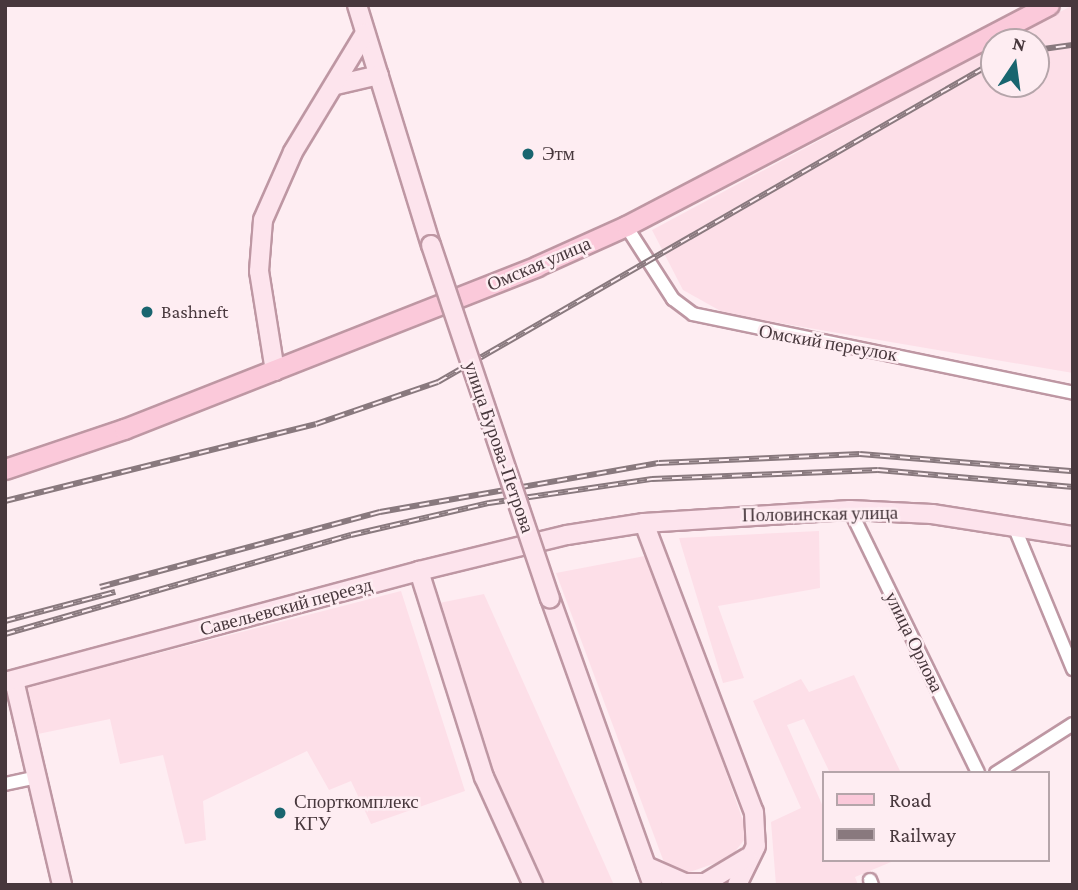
<!DOCTYPE html>
<meta charset="utf-8">
<style>
body{margin:0}
#map{position:relative;width:1078px;height:890px;overflow:hidden;background:#feedf2;font-family:"Crimson Pro",serif}
div>[style]{position:absolute}
[style*='--x']{left:calc(var(--x)*1px);top:calc(var(--y)*1px);width:calc(var(--w)*1px);rotate:calc(var(--a)*1deg)}
.built>*{inset:0;background:#fddfe8}
.roads{filter:drop-shadow(2px 0 #be97a3) drop-shadow(-2px 0 #be97a3) drop-shadow(0 2px #be97a3) drop-shadow(0 -2px #be97a3)}
.street>*{height:12px;margin:-6px;padding:0 6px;transform-origin:6px;border-radius:6px;background:#fff}
.secondary>*{height:18px;margin:-9px;padding:0 9px;transform-origin:9px;border-radius:9px;background:#fde4ed}
.primary>*{height:19px;margin:-9.5px;padding:0 9.5px;transform-origin:9.5px;border-radius:9.5px;background:#fbc9da}
.rail>*{height:6px;margin-top:-3px;transform-origin:0;background:repeating-linear-gradient(90deg,#feedf2 0 10px,#89797e 0 20px);box-sizing:border-box;border-block:2px solid #89797e}
.bridges{filter:drop-shadow(2px 0 #be97a3) drop-shadow(-2px 0 #be97a3) drop-shadow(0 2px #be97a3) drop-shadow(0 -2px #be97a3)}
.secondary-bridge>*{height:18px;margin:-9px;padding:0 9px;transform-origin:9px;border-radius:9px;background:#fde4ed}
.dots>*{width:19px;height:19px;translate:-50% -50%;box-sizing:border-box;border:4px solid #feedf2;border-radius:50%}
span{translate:-50% -50%;white-space:nowrap;text-align:center;line-height:1.15;-webkit-text-stroke:5px #feedf2;paint-order:stroke}
.poi-label{font-size:19px;color:#48383d}
.left{translate:0 -50%;text-align:left}
.street-label{font-size:19px;color:#48383d}
.frame{position:absolute;inset:0;border:7px solid #48383d;pointer-events:none}
.legend{position:absolute;left:822px;top:771px;width:228px;height:91px;box-sizing:border-box;background:#feedf2;border:2px solid #b5a5aa;margin:0;padding:9px 12px;list-style:none;font-size:21px;color:#48383d}
.legend li{display:flex;align-items:center;gap:14px;height:35px}
.legend b{width:35px;border:2px solid #b5a5aa}
.north{position:absolute;left:980px;top:28px;width:70px;height:70px;box-sizing:border-box;background:#feedf2;border:2px solid #b5a5aa;border-radius:50%;rotate:13deg;font-size:19px;font-weight:700;line-height:28px;text-align:center;color:#48383d}
.north::after{content:'';display:block;margin:auto;width:24px;height:32px;background:#19656f;clip-path:polygon(50% 0,100% 100%,50% 72%,0 100%)}
</style>
<div id="map">
<div class="built">
<i style="clip-path:polygon(1073px 5px,1073px 373px,726px 314px,683px 290px,652px 230px,994px 47px,994px 84px,1036px 84px,1036px 42px,1004px 42px)"></i>
<i style="clip-path:polygon(819px 531px,820px 588px,718px 606px,744px 678px,723px 683px,679px 538px)"></i>
<i style="clip-path:polygon(650px 555px,748px 835px,730px 858px,687px 873px,665px 865px,556px 573px)"></i>
<i style="clip-path:polygon(401px 591px,465px 791px,371px 824px,351px 781px,329px 790px,307px 751px,203px 801px,206px 840px,185px 844px,163px 755px,120px 764px,110px 719px,38px 734px,27px 687px)"></i>
<i style="clip-path:polygon(484px 594px,614px 885px,540px 885px,490px 778px,434px 604px)"></i>
<i style="clip-path:polygon(854px 675px,901px 773px,830px 773px,804px 719px,787px 725px,824px 809px,824px 860px,896px 860px,855px 877px,858px 885px,776px 885px,771px 822px,801px 808px,753px 701px,801px 679px,809px 692px)"></i>
</div>
<div class="roads">
<div class="street">
<i style="--x:626;--y:226;--w:87;--a:57.2"></i>
<i style="--x:673;--y:299;--w:25;--a:37"></i>
<i style="--x:693;--y:314;--w:388;--a:11.7"></i>
<i style="--x:850;--y:510;--w:292;--a:64"></i>
<i style="--x:1014;--y:526;--w:155;--a:67.6"></i>
<i style="--x:996;--y:773;--w:91;--a:-32.5"></i>
<i style="--x:5;--y:784;--w:35;--a:-12"></i>
<i style="--x:870;--y:880;--w:5;--a:68"></i>
</div>
<div class="secondary">
<i style="--x:357;--y:5;--w:251;--a:72.9"></i>
<i style="--x:336;--y:85;--w:44;--a:-13.1"></i>
<i style="--x:275;--y:371;--w:101;--a:-99.1"></i>
<i style="--x:259;--y:271;--w:51;--a:-85.5"></i>
<i style="--x:263;--y:220;--w:74;--a:-66.2"></i>
<i style="--x:293;--y:152;--w:139;--a:-58.8"></i>
<i style="--x:644;--y:523;--w:309;--a:69.2"></i>
<i style="--x:754;--y:812;--w:34;--a:87"></i>
<i style="--x:756;--y:846;--w:43;--a:116"></i>
<i style="--x:419;--y:571;--w:216;--a:72.5"></i>
<i style="--x:484;--y:777;--w:119;--a:65.6"></i>
<i style="--x:550;--y:598;--w:305;--a:70.3"></i>
<i style="--x:14;--y:680;--w:211;--a:76.8"></i>
<i style="--x:5;--y:682;--w:429;--a:-15"></i>
<i style="--x:419;--y:571;--w:152;--a:-13.7"></i>
<i style="--x:567;--y:535;--w:78;--a:-8.9"></i>
<i style="--x:644;--y:523;--w:206;--a:-3.6"></i>
<i style="--x:850;--y:510;--w:82;--a:2.8"></i>
<i style="--x:932;--y:514;--w:143;--a:8.9"></i>
<i style="--x:646;--y:866;--w:43;--a:23.6"></i>
<i style="--x:685;--y:883;--w:20;--a:0"></i>
<i style="--x:705;--y:883;--w:49;--a:-30.8"></i>
</div>
<div class="primary">
<i style="--x:5;--y:469;--w:126;--a:-18.6"></i>
<i style="--x:124;--y:429;--w:444;--a:-21.5"></i>
<i style="--x:537;--y:266;--w:98;--a:-24.2"></i>
<i style="--x:626;--y:226;--w:477;--a:-27.6"></i>
</div>
</div>
<div class="rail">
<i style="--x:1036;--y:50;--w:37;--a:-8"></i>
<i style="--x:5;--y:501;--w:320;--a:-13.9"></i>
<i style="--x:316;--y:424;--w:129;--a:-19"></i>
<i style="--x:438;--y:382;--w:642;--a:-29.92"></i>
<i style="--x:100;--y:587;--w:290;--a:-15"></i>
<i style="--x:380;--y:512;--w:283;--a:-10"></i>
<i style="--x:659;--y:463;--w:201;--a:-2.6"></i>
<i style="--x:860;--y:454;--w:214;--a:4.6"></i>
<i style="--x:5;--y:621;--w:114;--a:-14.8"></i>
<i style="--x:5;--y:634;--w:360;--a:-16"></i>
<i style="--x:351;--y:535;--w:142;--a:-13.1"></i>
<i style="--x:489;--y:503;--w:165;--a:-8.4"></i>
<i style="--x:652;--y:479;--w:226;--a:-2.3"></i>
<i style="--x:878;--y:470;--w:196;--a:5"></i>
</div>
<div class="bridges">
<div class="secondary-bridge">
<i style="--x:431;--y:245;--w:373;--a:71.4"></i>
</div>
</div>
<div class="dots">
<i style="left:528px;top:154px;background:#19656f"></i>
<i style="left:147px;top:312px;background:#19656f"></i>
<i style="left:280px;top:813px;background:#19656f"></i>
</div>
<div class="poi-label">
<span class="left" style="left:542px;top:154px">Этм</span>
<span class="left" style="left:161px;top:312px">Bashneft</span>
<span class="left" style="left:294px;top:813px">Спорткомплекс<br>КГУ</span>
</div>
<div class="street-label">
<span style="left:539px;top:264px;rotate:-23deg">Омская улица</span>
<span style="left:828px;top:343px;rotate:10deg">Омский переулок</span>
<span style="left:499px;top:447px;rotate:71deg">улица Бурова-Петрова</span>
<span style="left:820px;top:514px;rotate:-1deg">Половинская улица</span>
<span style="left:286px;top:607px;rotate:-15deg">Савельевский переезд</span>
<span style="left:914px;top:642px;rotate:64deg">улица Орлова</span>
</div>
<div class="frame"></div>
<ul class="legend">
<li><b style="height:9px;background:#fbc9da"></b>Road</li>
<li><b style="height:9px;background:#89797e"></b>Railway</li>
</ul>
<div class="north">N</div>
</div>
